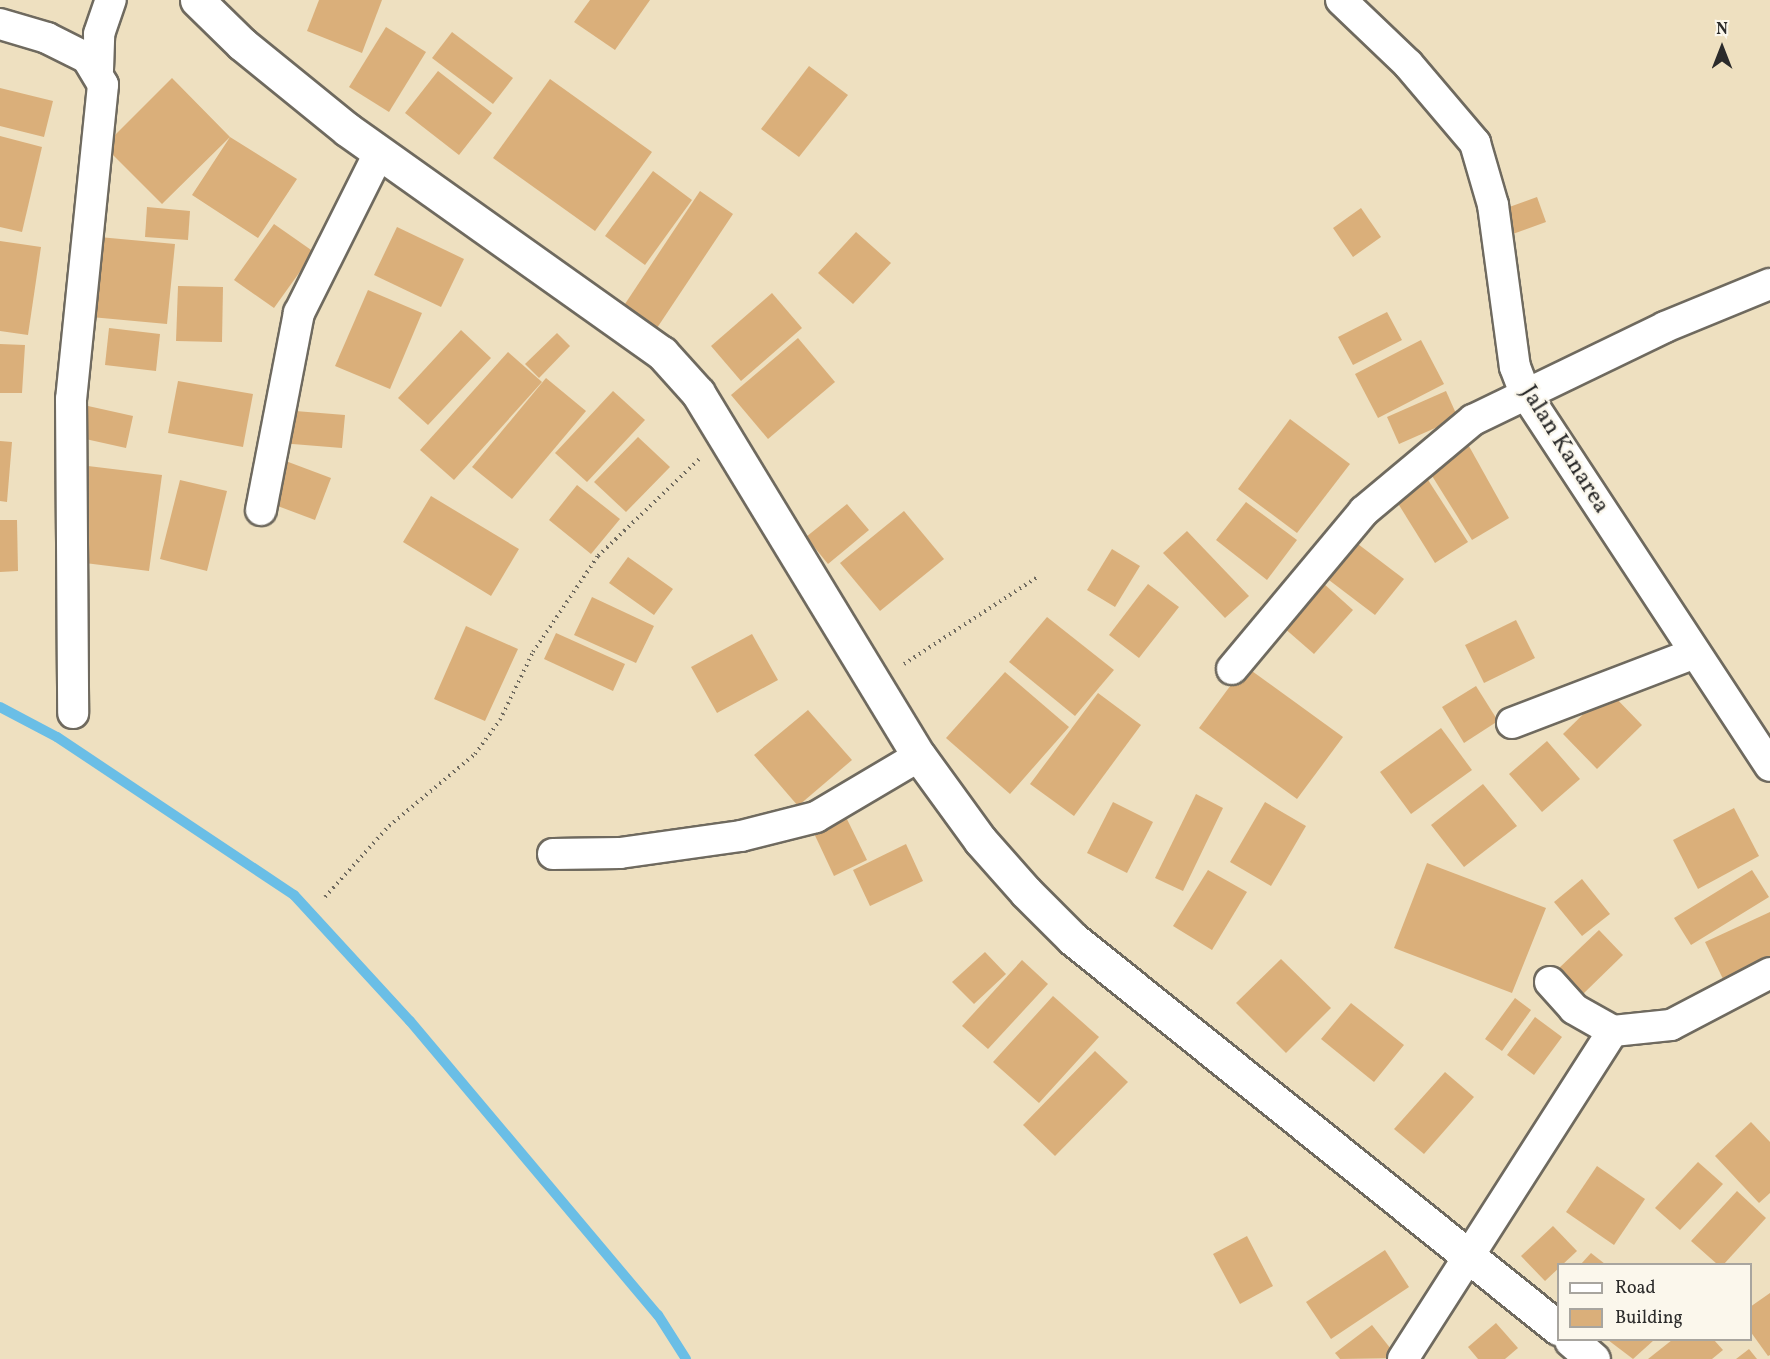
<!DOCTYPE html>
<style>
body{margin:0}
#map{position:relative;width:1770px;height:1359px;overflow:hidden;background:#eee0c0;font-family:Vollkorn,serif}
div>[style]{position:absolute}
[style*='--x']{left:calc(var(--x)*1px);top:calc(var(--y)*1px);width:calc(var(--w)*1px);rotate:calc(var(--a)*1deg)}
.stream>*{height:10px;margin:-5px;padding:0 5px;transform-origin:5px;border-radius:5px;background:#6abee6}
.building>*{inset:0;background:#daaf7a}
.path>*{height:4px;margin-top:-2px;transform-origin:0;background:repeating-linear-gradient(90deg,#6f6a5f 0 1.5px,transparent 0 6px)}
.roads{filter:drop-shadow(2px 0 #6f6a5f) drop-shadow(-2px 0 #6f6a5f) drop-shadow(0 2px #6f6a5f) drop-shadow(0 -2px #6f6a5f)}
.minor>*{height:30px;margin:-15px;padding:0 15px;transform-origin:15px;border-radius:15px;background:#fff}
.tertiary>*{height:33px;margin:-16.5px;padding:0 16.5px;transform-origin:16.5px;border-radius:16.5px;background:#fff}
span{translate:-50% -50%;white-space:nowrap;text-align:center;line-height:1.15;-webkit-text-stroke:4.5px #fbf7ec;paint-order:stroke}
.street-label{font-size:24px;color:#2b2b2b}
.legend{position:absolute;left:1557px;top:1263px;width:195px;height:78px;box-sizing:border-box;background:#fbf7ec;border:2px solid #a8a59f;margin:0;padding:8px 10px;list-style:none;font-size:18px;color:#2b2b2b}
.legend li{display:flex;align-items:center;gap:12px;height:30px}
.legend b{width:30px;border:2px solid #a8a59f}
.north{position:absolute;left:1692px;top:18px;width:60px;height:60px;-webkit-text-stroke:4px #fbf7ec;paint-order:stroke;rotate:0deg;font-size:16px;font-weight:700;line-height:24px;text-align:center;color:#2b2b2b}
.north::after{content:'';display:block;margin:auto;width:21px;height:27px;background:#2b2b2b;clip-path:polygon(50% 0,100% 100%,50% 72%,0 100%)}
</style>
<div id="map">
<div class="stream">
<i style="--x:0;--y:707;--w:64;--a:27.8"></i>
<i style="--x:57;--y:737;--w:285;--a:33.7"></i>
<i style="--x:294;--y:895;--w:171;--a:47.4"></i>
<i style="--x:410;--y:1021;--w:385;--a:49.9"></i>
<i style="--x:658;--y:1315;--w:52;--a:57.5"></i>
</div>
<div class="building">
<i style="clip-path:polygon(319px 0,382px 0,362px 53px,307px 31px)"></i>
<i style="clip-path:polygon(590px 0,650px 0,615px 50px,574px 22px)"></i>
<i style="clip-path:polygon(386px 27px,426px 52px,389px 112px,349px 87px)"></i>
<i style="clip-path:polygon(452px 32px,513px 78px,493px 104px,432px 58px)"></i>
<i style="clip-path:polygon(809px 66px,848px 95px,799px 157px,761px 129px)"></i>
<i style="clip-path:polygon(438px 71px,492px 113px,459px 155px,405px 113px)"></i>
<i style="clip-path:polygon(172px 78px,230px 137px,297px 179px,258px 238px,192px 195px,230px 137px,162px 204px,104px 146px)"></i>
<i style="clip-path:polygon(550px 79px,652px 152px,595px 231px,493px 158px)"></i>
<i style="clip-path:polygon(0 88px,53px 101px,44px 137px,0 126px)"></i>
<i style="clip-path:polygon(0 136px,42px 147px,22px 232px,0 227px)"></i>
<i style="clip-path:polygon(653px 171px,692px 200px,645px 265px,605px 236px)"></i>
<i style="clip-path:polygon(700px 191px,733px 214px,655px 331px,621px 310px)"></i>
<i style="clip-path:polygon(1537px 197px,1546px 222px,1510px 235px,1501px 210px)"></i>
<i style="clip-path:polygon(147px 207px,190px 211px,188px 240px,145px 237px)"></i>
<i style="clip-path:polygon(1361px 208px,1381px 237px,1353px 257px,1333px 228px)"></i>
<i style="clip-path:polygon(274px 224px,314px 252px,274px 308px,234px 280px)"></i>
<i style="clip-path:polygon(397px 227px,464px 259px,441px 307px,374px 275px)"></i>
<i style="clip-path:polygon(856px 232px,891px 263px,853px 304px,818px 273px)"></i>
<i style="clip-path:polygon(99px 237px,175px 244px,167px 324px,91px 317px)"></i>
<i style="clip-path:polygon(0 241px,41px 247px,28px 335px,0 331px)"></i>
<i style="clip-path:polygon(178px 286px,223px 287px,222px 342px,176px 341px)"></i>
<i style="clip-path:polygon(368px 290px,422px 313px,390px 389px,335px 366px)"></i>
<i style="clip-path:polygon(772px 293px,802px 328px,741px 381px,711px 346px)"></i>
<i style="clip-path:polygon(1387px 312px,1402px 340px,1353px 365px,1338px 337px)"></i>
<i style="clip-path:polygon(109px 328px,160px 334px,156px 371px,105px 365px)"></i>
<i style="clip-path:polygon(461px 330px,491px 358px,428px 425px,398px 398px)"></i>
<i style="clip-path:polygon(557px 333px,570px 346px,539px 378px,525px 364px)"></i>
<i style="clip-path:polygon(798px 338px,835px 382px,768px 439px,731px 395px)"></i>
<i style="clip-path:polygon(1421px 340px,1444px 384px,1378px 418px,1355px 374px)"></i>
<i style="clip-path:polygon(0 344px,25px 345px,22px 393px,0 393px)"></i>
<i style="clip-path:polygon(508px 352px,542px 382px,454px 480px,420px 450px)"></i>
<i style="clip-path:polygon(546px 378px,586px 411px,512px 499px,472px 467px)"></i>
<i style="clip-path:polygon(178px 381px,253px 394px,243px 447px,168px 433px)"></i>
<i style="clip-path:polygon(613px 391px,645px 420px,587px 482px,555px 453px)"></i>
<i style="clip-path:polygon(1446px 391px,1458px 418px,1399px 444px,1387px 417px)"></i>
<i style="clip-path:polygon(88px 406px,133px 416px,126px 448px,81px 438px)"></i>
<i style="clip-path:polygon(283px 410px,345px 415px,342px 448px,280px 443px)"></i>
<i style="clip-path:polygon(1290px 419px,1350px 464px,1297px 533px,1238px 489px)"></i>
<i style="clip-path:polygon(638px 437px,670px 467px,626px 512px,594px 482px)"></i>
<i style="clip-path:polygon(1465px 439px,1509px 518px,1472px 540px,1424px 463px)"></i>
<i style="clip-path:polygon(0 441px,12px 442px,7px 502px,0 501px)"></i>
<i style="clip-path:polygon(283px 460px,331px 478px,315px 520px,267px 502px)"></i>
<i style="clip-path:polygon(88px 466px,162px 475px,149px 571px,77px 562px)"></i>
<i style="clip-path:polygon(1421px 469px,1468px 542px,1435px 563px,1389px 489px)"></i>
<i style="clip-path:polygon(180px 480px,227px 491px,207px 571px,160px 559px)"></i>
<i style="clip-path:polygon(577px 485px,620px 519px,591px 554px,549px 520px)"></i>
<i style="clip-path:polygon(431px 496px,519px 549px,491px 596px,403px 542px)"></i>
<i style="clip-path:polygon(1246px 502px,1297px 540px,1267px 580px,1216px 540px)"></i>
<i style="clip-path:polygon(847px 504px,869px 530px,828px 564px,806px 537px)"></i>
<i style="clip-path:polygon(904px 511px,944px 559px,880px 611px,840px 563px)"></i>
<i style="clip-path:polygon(0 520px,17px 520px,18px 571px,0 572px)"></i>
<i style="clip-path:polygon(1187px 531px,1249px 596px,1225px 618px,1163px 553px)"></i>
<i style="clip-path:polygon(1350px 538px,1404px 579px,1375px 615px,1321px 574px)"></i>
<i style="clip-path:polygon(1112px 549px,1140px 566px,1115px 607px,1087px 590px)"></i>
<i style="clip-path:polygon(628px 557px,673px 589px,654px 615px,609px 583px)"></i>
<i style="clip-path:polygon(1323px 583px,1353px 610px,1314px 654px,1283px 627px)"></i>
<i style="clip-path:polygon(1148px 584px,1179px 607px,1139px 658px,1109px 635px)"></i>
<i style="clip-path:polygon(592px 597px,654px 626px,636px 663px,574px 635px)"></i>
<i style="clip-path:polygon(1047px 617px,1114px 670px,1075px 716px,1009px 662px)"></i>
<i style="clip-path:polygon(1516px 620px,1535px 658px,1484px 683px,1465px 645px)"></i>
<i style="clip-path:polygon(466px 626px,518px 649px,485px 721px,434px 699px)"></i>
<i style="clip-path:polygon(556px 633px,625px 664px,613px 691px,544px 659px)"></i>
<i style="clip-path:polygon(752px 634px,778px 680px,717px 713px,691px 667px)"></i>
<i style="clip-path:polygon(1245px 666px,1343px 737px,1297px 799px,1199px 728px)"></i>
<i style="clip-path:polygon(1005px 672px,1069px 727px,1010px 794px,946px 738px)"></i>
<i style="clip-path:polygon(1476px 686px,1498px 721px,1464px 743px,1442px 707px)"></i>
<i style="clip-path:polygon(1608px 690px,1642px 725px,1597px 769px,1563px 734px)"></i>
<i style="clip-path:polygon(1098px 693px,1141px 725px,1074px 816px,1030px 784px)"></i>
<i style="clip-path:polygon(808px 710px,852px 760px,798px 806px,754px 755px)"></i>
<i style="clip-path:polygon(1441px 728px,1472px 770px,1411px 814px,1380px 772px)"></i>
<i style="clip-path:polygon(1547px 741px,1580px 779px,1542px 812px,1509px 774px)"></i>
<i style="clip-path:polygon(1483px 784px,1517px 826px,1464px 867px,1431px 825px)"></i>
<i style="clip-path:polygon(1196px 794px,1223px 808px,1183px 891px,1155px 878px)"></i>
<i style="clip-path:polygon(1113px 802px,1153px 822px,1127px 873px,1087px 853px)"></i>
<i style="clip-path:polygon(1265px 802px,1306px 826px,1271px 886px,1230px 862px)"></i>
<i style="clip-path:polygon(1734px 808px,1759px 856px,1698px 889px,1673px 840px)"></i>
<i style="clip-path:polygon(843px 811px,867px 860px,834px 876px,811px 827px)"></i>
<i style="clip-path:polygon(906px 844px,923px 881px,870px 906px,853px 870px)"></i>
<i style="clip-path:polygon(1427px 863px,1546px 908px,1512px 993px,1394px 948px)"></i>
<i style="clip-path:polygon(1208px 870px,1247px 892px,1212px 950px,1173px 926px)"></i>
<i style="clip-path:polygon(1752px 870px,1769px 897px,1691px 945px,1674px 918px)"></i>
<i style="clip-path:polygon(1582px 879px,1610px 914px,1582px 936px,1554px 902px)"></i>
<i style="clip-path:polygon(1770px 912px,1770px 960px,1724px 981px,1705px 942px)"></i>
<i style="clip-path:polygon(1599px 930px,1623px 955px,1582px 995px,1557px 970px)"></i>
<i style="clip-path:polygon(985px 952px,1006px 974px,974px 1004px,952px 982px)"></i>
<i style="clip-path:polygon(1281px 959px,1331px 1008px,1286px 1053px,1236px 1003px)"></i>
<i style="clip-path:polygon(1022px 960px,1048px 984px,988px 1049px,962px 1026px)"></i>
<i style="clip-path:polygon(1053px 996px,1099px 1037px,1039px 1103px,993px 1062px)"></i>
<i style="clip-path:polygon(1515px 998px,1531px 1010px,1502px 1051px,1485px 1039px)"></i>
<i style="clip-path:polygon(1351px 1003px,1404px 1045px,1374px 1082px,1321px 1039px)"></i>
<i style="clip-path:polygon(1535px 1017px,1562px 1037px,1534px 1075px,1507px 1055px)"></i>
<i style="clip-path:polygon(1095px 1051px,1128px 1082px,1055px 1156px,1023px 1125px)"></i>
<i style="clip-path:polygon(1445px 1072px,1474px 1097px,1424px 1154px,1394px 1129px)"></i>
<i style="clip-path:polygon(1751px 1122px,1770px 1142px,1770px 1193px,1759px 1203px,1715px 1156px)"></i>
<i style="clip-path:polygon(1698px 1162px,1723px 1184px,1680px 1230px,1655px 1208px)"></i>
<i style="clip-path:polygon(1597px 1166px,1645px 1199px,1614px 1245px,1566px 1212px)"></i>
<i style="clip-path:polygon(1737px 1191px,1766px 1218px,1724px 1264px,1717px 1264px,1691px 1241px)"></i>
<i style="clip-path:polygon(1553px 1226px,1577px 1251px,1545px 1281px,1521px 1256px)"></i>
<i style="clip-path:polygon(1247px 1236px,1273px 1286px,1240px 1304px,1213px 1254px)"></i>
<i style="clip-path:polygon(1385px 1250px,1409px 1287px,1331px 1339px,1306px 1302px)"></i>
<i style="clip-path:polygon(1591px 1253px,1605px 1264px,1581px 1264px)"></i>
<i style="clip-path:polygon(1770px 1293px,1770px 1355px,1768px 1356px,1750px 1331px,1750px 1307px)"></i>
<i style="clip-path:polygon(1496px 1323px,1518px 1348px,1505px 1359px,1478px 1359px,1468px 1347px)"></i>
<i style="clip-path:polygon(1372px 1325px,1398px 1358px,1340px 1359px,1335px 1353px)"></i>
<i style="clip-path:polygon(1608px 1340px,1654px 1340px,1633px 1359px)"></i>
<i style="clip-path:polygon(1672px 1340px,1714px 1340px,1723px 1350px,1712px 1359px,1648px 1359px)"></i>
<i style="clip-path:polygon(1749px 1349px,1757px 1359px,1736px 1359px)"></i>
</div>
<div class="path">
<i style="--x:904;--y:664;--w:161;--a:-33.1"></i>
<i style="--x:325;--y:897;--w:96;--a:-48"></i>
<i style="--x:389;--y:826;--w:112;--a:-39.9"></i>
<i style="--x:475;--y:754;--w:42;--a:-53.7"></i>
<i style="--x:500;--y:720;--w:76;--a:-64.1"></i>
<i style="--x:533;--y:652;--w:116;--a:-55.9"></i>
<i style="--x:598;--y:556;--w:140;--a:-43.8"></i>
</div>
<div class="roads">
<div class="minor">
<i style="--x:1341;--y:0;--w:93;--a:43.7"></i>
<i style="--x:1408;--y:64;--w:104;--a:49.7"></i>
<i style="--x:1475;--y:143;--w:65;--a:73.8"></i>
<i style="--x:1493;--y:205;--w:163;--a:82.3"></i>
<i style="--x:1515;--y:367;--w:28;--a:69"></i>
<i style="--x:1525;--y:393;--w:446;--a:56.7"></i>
<i style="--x:0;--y:24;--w:49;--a:16.6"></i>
<i style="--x:47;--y:38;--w:45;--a:26.6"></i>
<i style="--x:87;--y:58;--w:31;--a:59"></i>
<i style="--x:103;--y:85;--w:316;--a:95.8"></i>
<i style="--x:71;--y:399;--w:314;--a:89.6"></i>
<i style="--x:98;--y:70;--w:36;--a:-88"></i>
<i style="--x:99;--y:34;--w:36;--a:-71"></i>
<i style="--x:261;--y:510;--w:201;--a:-79.1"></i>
<i style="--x:299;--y:313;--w:179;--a:-63.4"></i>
<i style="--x:1232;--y:669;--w:206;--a:-50.1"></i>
<i style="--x:1364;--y:511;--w:142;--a:-39.9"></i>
<i style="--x:1473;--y:420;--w:213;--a:-25.8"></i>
<i style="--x:1665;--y:327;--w:113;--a:-22.3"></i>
<i style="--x:1512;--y:723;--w:196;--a:-20.9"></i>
<i style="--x:553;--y:854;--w:67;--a:-0.9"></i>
<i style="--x:620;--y:853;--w:122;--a:-8"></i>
<i style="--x:741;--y:836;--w:77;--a:-14.2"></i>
<i style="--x:816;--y:817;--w:120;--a:-30.6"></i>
<i style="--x:1550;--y:982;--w:36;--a:48"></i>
<i style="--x:1574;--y:1009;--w:45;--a:29.4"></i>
<i style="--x:1403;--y:1359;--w:389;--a:-57.4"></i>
<i style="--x:1613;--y:1031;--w:58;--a:-5.9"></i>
<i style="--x:1671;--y:1025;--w:112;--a:-27.7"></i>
</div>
<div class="tertiary">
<i style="--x:197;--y:0;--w:63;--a:44.4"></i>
<i style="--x:242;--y:44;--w:136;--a:39.1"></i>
<i style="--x:348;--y:130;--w:385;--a:35.4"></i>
<i style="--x:662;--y:353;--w:54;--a:48"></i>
<i style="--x:698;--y:393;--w:425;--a:58.7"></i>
<i style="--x:919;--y:756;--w:104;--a:54"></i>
<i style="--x:980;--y:840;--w:69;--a:48.5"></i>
<i style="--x:1026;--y:892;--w:66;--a:45"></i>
<i style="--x:1073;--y:939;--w:622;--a:38.73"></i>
<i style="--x:1571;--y:1340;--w:29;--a:41"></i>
</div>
</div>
<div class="street-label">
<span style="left:1564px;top:450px;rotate:58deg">Jalan Kanarea</span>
</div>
<ul class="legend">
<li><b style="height:8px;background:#fff"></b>Road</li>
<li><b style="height:16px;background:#daaf7a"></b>Building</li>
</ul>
<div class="north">N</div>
</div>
